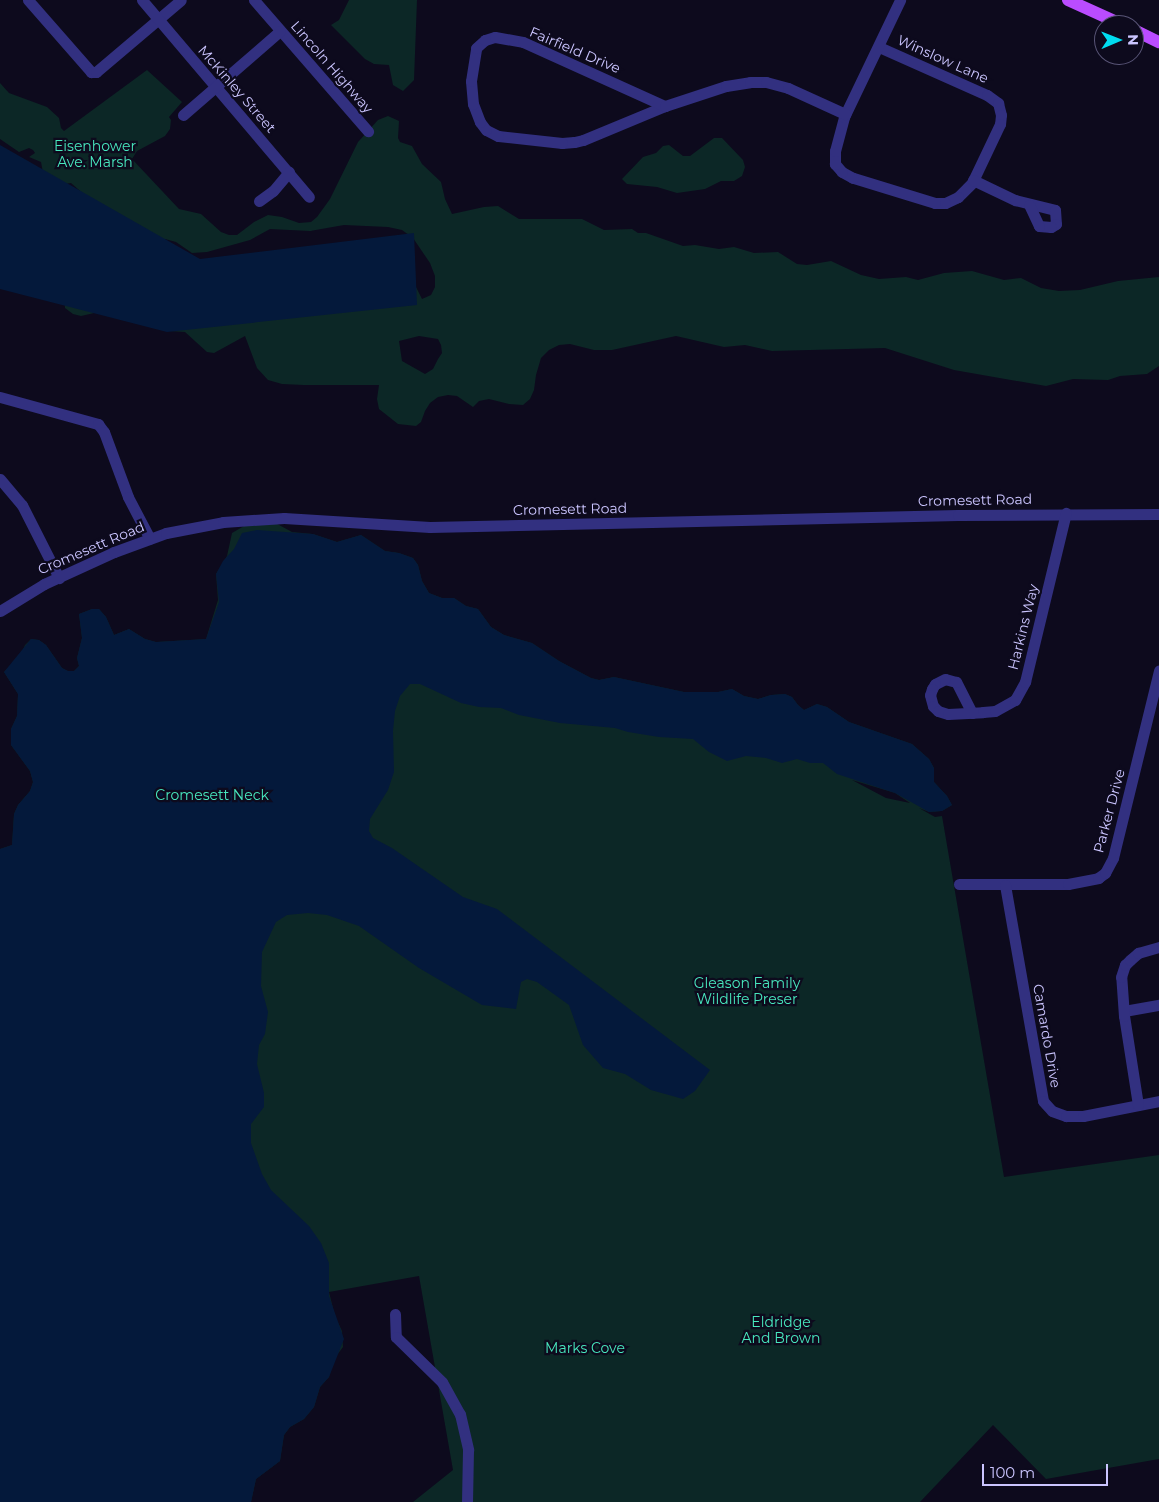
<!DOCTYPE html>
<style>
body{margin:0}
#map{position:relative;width:1159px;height:1502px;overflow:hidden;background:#0d0a1d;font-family:Montserrat,sans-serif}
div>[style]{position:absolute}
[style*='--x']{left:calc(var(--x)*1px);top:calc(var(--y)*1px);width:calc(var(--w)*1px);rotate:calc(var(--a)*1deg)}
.green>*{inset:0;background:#0c2726}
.water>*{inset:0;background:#04193b}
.minor>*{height:11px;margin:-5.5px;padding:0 5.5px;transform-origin:5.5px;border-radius:5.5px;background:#323080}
.major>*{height:12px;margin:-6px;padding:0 6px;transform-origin:6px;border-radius:6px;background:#ba4cff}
span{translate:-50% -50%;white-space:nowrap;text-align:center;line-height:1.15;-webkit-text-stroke:4.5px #0d0a1d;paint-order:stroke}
.street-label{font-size:14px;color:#cbc5ff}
.park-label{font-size:14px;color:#48e8be}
.north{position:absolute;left:1094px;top:15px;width:50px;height:50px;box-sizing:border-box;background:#0d0a1d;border:1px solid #595577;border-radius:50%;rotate:89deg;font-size:14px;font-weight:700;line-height:20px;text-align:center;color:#cbc5ff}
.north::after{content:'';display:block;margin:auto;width:18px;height:22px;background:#00dcf0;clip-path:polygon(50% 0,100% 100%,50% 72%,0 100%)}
.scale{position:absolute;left:982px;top:1464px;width:126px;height:22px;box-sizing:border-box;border:2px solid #cbc5ff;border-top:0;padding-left:6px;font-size:15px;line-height:18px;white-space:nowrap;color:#cbc5ff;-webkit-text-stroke:4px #0d0a1d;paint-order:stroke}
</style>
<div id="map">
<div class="green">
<i style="clip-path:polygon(349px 0,417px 0,414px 80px,403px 91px,393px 85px,389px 65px,374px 64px,365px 59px,331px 25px,339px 20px)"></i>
<i style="clip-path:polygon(evenodd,147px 70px,182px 102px,169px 117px,171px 120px,170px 129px,165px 136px,137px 151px,132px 159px,179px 209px,201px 214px,221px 232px,229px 235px,237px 235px,254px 222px,268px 215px,282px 217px,299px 223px,311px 222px,317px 217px,330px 199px,358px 142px,378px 120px,388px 116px,399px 121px,398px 138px,400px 142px,412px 146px,422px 164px,441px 182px,445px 199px,452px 214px,484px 207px,498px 206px,519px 219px,582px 219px,604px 230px,632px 229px,638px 233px,646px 233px,683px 246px,695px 245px,719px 249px,734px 247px,754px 253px,778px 252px,797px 264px,807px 265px,831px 261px,861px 275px,879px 279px,906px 277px,918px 280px,944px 273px,972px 271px,1004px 280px,1021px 278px,1041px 288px,1059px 291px,1080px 290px,1118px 281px,1159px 277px,1159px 366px,1147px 374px,1120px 376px,1108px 380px,1073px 379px,1046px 386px,954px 370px,885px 348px,772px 351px,745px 345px,724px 347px,676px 336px,612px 350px,594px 350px,570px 344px,559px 345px,549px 350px,541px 358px,536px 375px,534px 390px,530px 399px,523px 405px,509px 404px,489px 399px,479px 401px,473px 407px,457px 396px,448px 395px,438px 397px,430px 403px,425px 411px,421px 422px,416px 426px,398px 424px,379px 409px,377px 399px,379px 385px,304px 385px,282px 384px,268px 380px,257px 368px,245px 336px,214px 353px,207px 352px,185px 332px,169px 331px,112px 309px,81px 316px,73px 314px,65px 308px,64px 296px,414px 283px,422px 299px,431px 295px,435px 287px,435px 276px,430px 263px,413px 238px,402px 230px,388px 227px,344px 225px,310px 231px,270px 229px,250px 240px,207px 252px,192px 253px,176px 242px,165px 239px,153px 250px,134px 238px,71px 183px,59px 185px,44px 178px,41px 162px,29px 157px,35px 153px,33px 150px,29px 148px,19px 152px,0 139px,0 83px,9px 93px,47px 107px,59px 118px,61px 128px,64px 131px,147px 70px,419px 336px,438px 339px,441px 345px,442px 353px,438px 359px,433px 369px,425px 374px,402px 361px,399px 341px,419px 336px)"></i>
<i style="clip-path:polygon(714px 138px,722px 138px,743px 160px,745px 167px,742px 176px,734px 181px,721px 181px,705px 189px,677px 193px,657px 187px,627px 184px,622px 179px,643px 157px,656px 153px,663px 146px,669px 145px,683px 156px,690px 156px)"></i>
<i style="clip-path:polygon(evenodd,270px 520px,292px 532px,313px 534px,337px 542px,361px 535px,385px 551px,399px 553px,413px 558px,418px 565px,422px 581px,429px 593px,442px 598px,454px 598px,466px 606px,478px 609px,491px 627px,504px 635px,532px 643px,559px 661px,591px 678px,599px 680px,614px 677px,684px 692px,718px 692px,732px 689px,744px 696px,758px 699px,771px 695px,785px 694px,792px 697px,798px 705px,804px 710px,817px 704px,827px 707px,849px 722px,912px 744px,929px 759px,934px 768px,934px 782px,947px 796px,952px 805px,942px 811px,929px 812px,919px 808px,935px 817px,942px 816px,1004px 1177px,1159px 1155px,1159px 1459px,1046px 1479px,993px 1425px,920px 1502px,413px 1502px,453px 1470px,419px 1276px,329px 1292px,335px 1316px,342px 1331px,343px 1347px,334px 1359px,329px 1377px,320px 1387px,314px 1407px,304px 1419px,290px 1427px,284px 1435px,280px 1461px,256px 1479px,251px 1502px,48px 847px,0 849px,12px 845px,14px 814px,18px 805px,30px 791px,33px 782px,30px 771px,11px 745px,11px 729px,17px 716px,18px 694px,4px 672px,21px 654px,25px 645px,31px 639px,39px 640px,46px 645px,62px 668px,68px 671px,74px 671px,79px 666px,77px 658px,82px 638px,79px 614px,92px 609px,99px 609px,106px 617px,114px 635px,129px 629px,145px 639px,156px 642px,206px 639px,218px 600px,216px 574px,227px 556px,232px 533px,251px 522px,270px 520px,852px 780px,895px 793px,910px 803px,886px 798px,852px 780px)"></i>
</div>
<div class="water">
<i style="clip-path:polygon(0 145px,200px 259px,414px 233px,417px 305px,167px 332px,0 289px)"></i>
<i style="clip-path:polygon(257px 530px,313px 534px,337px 542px,361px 535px,385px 551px,399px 553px,413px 558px,418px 565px,422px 581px,429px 593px,442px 598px,454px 598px,466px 606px,478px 609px,491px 627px,504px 635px,532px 643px,559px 661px,591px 678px,599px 680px,614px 677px,684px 692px,718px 692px,732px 689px,744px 696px,758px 699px,771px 695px,785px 694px,792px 697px,798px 705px,804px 710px,817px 704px,827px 707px,849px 722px,912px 744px,929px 759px,934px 768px,934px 782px,947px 796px,952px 805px,942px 811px,929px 812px,895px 793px,837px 774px,823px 763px,810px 763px,797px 759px,782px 763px,766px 758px,746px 756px,727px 761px,709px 752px,693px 739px,659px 737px,628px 732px,615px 728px,560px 723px,519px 715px,501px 708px,479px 707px,461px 703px,420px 684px,410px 684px,400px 696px,395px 711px,393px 731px,394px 772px,388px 790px,370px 819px,369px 831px,373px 838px,392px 848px,463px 897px,497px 909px,710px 1070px,695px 1091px,683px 1099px,651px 1090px,625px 1074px,603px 1068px,583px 1045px,569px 1005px,537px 982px,527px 979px,521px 982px,516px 1009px,482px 1005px,419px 968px,359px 926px,327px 915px,308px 913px,287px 915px,276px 922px,262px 952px,261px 986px,268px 1012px,265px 1034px,259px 1045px,257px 1064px,264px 1093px,264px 1107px,251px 1124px,251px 1143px,262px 1174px,271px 1190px,309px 1226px,321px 1243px,329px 1263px,329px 1296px,344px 1339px,329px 1377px,320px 1387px,314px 1407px,304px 1419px,290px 1427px,284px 1435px,280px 1461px,256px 1479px,251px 1502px,0 1502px,0 849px,12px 845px,14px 814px,18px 805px,30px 791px,33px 782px,30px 771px,11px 745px,11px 729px,17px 716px,18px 694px,4px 672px,31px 639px,39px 640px,46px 645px,62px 668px,68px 671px,74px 671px,79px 666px,77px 658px,82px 638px,79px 614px,92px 609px,99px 609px,106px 617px,114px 635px,129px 629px,145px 639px,156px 642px,206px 639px,219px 602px,216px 574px,223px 561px,234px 549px,242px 533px)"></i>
</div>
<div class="minor">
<i style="--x:28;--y:0;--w:96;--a:48.8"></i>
<i style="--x:91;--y:72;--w:5;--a:0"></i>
<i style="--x:96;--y:72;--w:111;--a:-40.3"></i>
<i style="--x:142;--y:0;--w:258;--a:49.7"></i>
<i style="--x:254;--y:0;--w:174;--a:49"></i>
<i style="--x:879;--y:47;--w:118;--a:24"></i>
<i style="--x:987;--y:95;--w:14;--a:36"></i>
<i style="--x:998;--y:103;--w:12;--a:76"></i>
<i style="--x:1001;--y:115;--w:9;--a:96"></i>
<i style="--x:1000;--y:124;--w:65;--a:115.4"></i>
<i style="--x:972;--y:183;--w:20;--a:135"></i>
<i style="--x:958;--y:197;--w:14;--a:155"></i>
<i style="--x:945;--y:203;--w:10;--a:180"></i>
<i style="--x:935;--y:203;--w:86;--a:-163"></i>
<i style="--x:853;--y:178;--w:13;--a:-151"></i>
<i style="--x:842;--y:172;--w:11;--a:-131"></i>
<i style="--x:835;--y:164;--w:13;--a:-90"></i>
<i style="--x:835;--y:151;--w:35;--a:-75"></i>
<i style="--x:844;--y:117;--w:130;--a:-64.4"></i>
<i style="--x:665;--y:106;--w:89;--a:157.5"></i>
<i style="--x:583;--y:140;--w:9;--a:167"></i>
<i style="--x:574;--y:142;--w:12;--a:175"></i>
<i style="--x:562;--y:143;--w:64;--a:-173.8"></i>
<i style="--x:498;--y:136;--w:13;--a:-153"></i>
<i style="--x:486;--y:130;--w:10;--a:-127"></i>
<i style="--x:480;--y:122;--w:19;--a:-111"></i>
<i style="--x:473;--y:104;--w:23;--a:-95"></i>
<i style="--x:471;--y:81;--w:33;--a:-81"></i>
<i style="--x:476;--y:48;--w:12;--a:-42"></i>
<i style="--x:485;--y:40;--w:10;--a:-17"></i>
<i style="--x:495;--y:37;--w:28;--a:10"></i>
<i style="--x:523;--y:42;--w:156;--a:24.3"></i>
<i style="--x:665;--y:106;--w:64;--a:-18.2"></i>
<i style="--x:726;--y:86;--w:24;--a:-9"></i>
<i style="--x:750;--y:82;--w:16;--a:0"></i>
<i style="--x:766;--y:82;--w:23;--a:15"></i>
<i style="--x:788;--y:88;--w:63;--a:24.5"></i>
<i style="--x:183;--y:115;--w:128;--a:-40.9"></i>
<i style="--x:973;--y:180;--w:47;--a:25.5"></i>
<i style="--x:1015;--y:200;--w:41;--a:14"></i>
<i style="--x:1055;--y:210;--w:14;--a:86"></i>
<i style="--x:1056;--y:224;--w:6;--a:149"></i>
<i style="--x:1051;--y:227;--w:12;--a:-175"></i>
<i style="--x:1039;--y:226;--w:23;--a:-115"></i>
<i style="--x:259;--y:201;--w:17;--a:-36"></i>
<i style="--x:273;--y:191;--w:25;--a:-50"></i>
<i style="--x:0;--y:397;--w:102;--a:15.4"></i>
<i style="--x:98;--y:424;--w:10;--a:53"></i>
<i style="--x:104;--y:432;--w:69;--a:69.7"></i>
<i style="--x:128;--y:497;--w:47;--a:62.4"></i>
<i style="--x:0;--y:479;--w:34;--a:50"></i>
<i style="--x:22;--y:505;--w:82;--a:63.1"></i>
<i style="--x:0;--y:611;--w:52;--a:-31.5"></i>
<i style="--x:44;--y:584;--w:77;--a:-24.6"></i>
<i style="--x:114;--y:552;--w:55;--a:-20.1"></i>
<i style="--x:166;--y:533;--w:58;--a:-10.9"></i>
<i style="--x:223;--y:522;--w:61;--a:-3.8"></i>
<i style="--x:284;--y:518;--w:146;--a:3.5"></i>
<i style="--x:430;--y:527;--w:528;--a:-1.3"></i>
<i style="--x:958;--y:515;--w:201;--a:-0.3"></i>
<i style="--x:972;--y:713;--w:35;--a:-117"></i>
<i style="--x:956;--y:682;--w:11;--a:-165"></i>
<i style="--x:945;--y:679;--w:11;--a:153"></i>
<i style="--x:935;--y:684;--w:6;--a:121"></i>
<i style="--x:932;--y:689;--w:6;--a:108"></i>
<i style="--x:930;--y:695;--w:11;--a:75"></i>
<i style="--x:933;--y:706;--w:7;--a:45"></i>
<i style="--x:938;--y:711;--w:10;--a:17"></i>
<i style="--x:948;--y:714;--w:35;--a:-3"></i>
<i style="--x:983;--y:712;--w:12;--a:-5"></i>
<i style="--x:995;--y:711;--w:23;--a:-29"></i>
<i style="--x:1015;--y:700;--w:21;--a:-61"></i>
<i style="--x:1025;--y:682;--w:174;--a:-76.4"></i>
<i style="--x:959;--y:884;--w:109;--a:0"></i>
<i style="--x:1068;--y:884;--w:31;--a:-11"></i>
<i style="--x:1098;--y:878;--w:9;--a:-36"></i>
<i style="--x:1105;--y:873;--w:17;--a:-62"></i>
<i style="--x:1113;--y:858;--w:193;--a:-76.2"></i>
<i style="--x:1005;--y:885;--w:219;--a:80"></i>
<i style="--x:1043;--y:1101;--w:13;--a:48"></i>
<i style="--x:1052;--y:1111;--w:15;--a:20"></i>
<i style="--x:1066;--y:1116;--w:17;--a:0"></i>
<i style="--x:1083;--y:1116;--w:77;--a:-11.2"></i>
<i style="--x:1124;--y:1011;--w:36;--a:-10"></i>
<i style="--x:1138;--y:1105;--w:90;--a:-98.9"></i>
<i style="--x:1124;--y:1016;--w:39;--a:-94"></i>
<i style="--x:1121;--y:977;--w:13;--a:-72"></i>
<i style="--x:1125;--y:965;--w:7;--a:-45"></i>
<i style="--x:1130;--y:960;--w:11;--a:-41"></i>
<i style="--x:1138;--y:953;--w:22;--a:-16"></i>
<i style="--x:395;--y:1314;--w:23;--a:88"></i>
<i style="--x:396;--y:1337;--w:64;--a:44.4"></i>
<i style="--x:442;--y:1382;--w:37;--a:61"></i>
<i style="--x:460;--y:1414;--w:37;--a:77"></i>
<i style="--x:468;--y:1450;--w:52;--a:91.1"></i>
</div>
<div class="major">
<i style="--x:1068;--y:0;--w:60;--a:24.4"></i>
<i style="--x:1134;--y:30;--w:28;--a:26"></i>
</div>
<div class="street-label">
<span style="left:575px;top:50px;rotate:23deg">Fairfield Drive</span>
<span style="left:943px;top:59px;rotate:24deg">Winslow Lane</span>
<span style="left:332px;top:67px;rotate:49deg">Lincoln Highway</span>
<span style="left:237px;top:89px;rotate:49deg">McKinley Street</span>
<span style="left:975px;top:500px;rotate:-1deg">Cromesett Road</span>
<span style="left:570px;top:509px;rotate:-1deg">Cromesett Road</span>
<span style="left:91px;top:548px;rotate:-23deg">Cromesett Road</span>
<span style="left:1023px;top:627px;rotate:-76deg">Harkins Way</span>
<span style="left:1109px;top:811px;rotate:-75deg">Parker Drive</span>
<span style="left:1047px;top:1036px;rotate:80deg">Camardo Drive</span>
</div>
<div class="park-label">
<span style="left:95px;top:154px">Eisenhower<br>Ave. Marsh</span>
<span style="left:212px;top:795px">Cromesett Neck</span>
<span style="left:747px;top:991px">Gleason Family<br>Wildlife Preser</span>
<span style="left:781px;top:1330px">Eldridge<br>And Brown</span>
<span style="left:585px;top:1348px">Marks Cove</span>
</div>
<div class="north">N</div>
<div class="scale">100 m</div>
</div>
